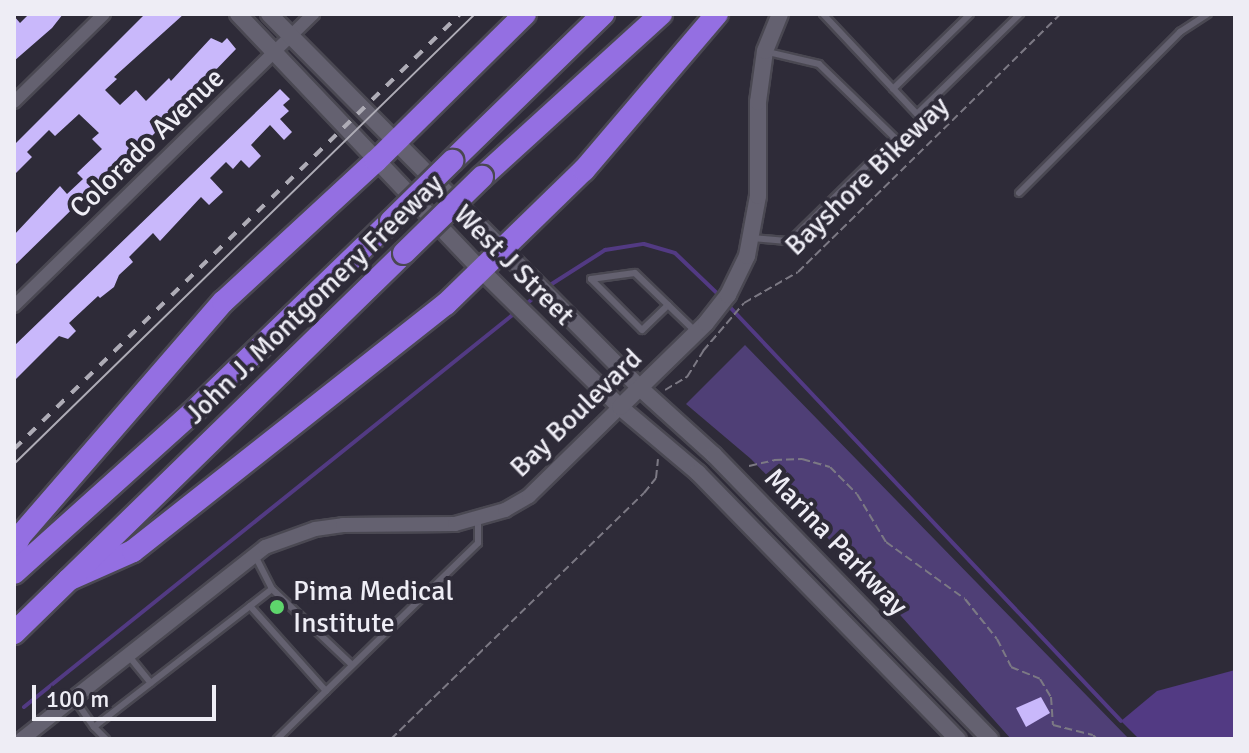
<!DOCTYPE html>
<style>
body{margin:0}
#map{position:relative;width:1249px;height:753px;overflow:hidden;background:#2e2b38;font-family:Signika,sans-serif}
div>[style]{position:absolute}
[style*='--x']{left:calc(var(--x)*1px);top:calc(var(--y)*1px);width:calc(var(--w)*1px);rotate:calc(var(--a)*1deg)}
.green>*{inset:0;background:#4f3f76}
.water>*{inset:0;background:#523a83}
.stream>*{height:4px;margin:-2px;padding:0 2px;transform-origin:2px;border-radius:2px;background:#523a83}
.building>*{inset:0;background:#c9b8fb}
.path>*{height:2px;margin-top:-1px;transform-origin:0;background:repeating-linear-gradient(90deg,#7c7984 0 8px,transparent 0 12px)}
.roads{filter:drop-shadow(2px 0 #4a4852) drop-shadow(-2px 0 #4a4852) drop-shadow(0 2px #4a4852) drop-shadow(0 -2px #4a4852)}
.service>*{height:6px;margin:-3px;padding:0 3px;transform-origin:3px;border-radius:3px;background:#646170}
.minor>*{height:12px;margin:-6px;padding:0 6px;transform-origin:6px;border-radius:6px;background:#646170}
.tertiary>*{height:14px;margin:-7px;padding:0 7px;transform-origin:7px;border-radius:7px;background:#646170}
.secondary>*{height:16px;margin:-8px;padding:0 8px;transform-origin:8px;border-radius:8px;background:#646170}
.motorway>*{height:22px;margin:-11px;padding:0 11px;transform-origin:11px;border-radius:11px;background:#946fe2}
.tram>*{height:2px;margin:-1px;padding:0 1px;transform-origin:1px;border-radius:1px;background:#aeacb6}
.rail>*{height:4px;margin-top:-2px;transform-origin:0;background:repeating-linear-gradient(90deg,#aeacb6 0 10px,transparent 0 20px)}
.bridges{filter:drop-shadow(2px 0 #4a4852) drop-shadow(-2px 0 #4a4852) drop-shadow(0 2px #4a4852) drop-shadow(0 -2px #4a4852)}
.motorway-bridge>*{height:22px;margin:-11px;padding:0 11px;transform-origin:11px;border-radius:11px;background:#946fe2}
.dots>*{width:22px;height:22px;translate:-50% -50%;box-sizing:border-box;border:4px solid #2e2b38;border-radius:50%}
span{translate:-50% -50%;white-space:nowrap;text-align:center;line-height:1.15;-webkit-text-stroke:8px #2e2b38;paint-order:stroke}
.street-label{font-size:28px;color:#eeedf5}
.poi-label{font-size:28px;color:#eeedf5}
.left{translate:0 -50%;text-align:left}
.frame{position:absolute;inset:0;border:16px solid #eeedf5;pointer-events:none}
.scale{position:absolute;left:32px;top:685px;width:184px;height:36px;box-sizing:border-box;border:4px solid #eeedf5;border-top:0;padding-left:10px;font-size:24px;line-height:28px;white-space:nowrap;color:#eeedf5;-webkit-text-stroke:6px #2e2b38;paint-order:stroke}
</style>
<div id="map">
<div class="green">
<i style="clip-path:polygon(745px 345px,1129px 739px,1011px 739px,876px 588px,751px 459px,686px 404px)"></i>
</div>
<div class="water">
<i style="clip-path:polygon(1235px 670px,1235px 739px,1139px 739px,1121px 721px,1157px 691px)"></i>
</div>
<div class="stream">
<i style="--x:547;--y:287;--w:69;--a:-32.5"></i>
<i style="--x:605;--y:250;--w:39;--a:-9"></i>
<i style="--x:644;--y:244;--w:32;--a:16"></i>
<i style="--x:675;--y:253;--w:62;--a:43.7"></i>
<i style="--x:726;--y:303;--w:575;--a:46.62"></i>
<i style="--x:525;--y:305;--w:19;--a:-39"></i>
<i style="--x:24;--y:707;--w:630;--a:-38.75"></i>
</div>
<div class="building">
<i style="clip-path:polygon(29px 14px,63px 14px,52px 28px,14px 61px,14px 16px,20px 23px)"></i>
<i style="clip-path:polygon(145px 14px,184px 14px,114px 77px,117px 79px,105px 90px,120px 105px,136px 90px,146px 101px,169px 78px,171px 81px,211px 38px,222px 43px,227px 38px,236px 49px,150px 138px,147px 136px,14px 266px,14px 235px,60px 186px,67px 194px,83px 179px,77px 173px,102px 149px,92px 139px,99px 133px,79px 114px,55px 136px,49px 130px,27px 152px,32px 157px,14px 175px,14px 145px)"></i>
<i style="clip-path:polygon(280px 89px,290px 99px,283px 105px,289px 111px,280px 119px,292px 132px,284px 140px,270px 125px,251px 145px,261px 156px,249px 168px,241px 160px,233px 169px,226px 162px,210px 178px,223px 192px,209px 205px,201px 197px,160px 241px,153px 233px,129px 257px,133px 262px,119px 275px,114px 287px,100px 298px,98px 296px,69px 323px,76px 331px,68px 339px,59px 336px,14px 381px,14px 346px)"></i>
<i style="clip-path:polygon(1041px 697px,1050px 713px,1026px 727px,1016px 708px)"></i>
</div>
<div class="path">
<i style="--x:665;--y:390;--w:26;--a:-31"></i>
<i style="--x:687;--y:377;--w:31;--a:-58"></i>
<i style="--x:703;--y:351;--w:63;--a:-49.5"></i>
<i style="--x:744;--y:303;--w:62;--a:-29.9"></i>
<i style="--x:798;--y:272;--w:368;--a:-44.5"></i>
<i style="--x:749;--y:466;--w:26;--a:-13"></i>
<i style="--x:774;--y:460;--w:28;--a:-2"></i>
<i style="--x:802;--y:459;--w:29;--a:16"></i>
<i style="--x:830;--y:467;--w:38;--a:45"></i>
<i style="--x:857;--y:494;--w:56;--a:58.9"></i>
<i style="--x:886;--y:542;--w:97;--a:35.8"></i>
<i style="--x:965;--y:599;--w:51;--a:51.3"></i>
<i style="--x:997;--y:639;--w:31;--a:63"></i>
<i style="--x:1011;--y:667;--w:31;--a:22"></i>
<i style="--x:1040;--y:679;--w:21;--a:59"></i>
<i style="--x:1051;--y:697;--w:28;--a:86"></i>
<i style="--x:1053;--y:725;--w:41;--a:14"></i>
<i style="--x:1093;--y:735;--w:6;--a:45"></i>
<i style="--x:391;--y:739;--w:353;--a:-44.2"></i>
<i style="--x:644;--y:493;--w:19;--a:-51"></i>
<i style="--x:656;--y:478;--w:19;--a:-84"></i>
</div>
<div class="roads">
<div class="service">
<i style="--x:823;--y:14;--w:137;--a:46.8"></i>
<i style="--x:917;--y:114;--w:144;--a:-44.2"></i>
<i style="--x:893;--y:89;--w:107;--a:-44.2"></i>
<i style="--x:1019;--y:193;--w:228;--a:-45"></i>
<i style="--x:1180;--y:32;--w:33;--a:-33"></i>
<i style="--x:752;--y:238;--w:38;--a:5"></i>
<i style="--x:790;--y:241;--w:147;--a:-44.4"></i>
<i style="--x:895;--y:138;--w:106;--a:-135.8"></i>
<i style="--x:819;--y:64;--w:52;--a:-166.8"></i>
<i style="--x:668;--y:305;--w:36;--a:136"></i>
<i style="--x:642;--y:330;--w:72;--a:-135"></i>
<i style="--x:591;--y:279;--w:44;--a:-7.8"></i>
<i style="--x:635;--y:273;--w:46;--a:44.1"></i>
<i style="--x:668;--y:305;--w:36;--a:44"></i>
<i style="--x:272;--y:589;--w:110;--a:43.5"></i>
<i style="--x:250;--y:606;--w:114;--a:48.2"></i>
<i style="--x:326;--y:691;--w:69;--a:135.6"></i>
<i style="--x:128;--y:655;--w:36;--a:51"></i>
<i style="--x:326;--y:691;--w:212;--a:-44.2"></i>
<i style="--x:478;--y:543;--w:24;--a:-90"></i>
<i style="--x:75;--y:700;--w:33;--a:55"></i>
<i style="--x:94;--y:727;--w:225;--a:-37.8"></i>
<i style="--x:272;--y:589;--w:38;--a:-117"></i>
<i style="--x:94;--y:727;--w:17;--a:45"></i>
</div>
<div class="minor">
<i style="--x:14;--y:102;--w:126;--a:-44.4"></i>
<i style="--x:14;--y:306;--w:418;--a:-44.3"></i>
</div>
<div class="tertiary">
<i style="--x:22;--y:739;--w:310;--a:-38.3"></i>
<i style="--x:265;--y:547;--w:53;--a:-19.8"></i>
<i style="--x:315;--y:529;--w:28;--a:-8"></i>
<i style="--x:343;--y:525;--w:112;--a:-0.5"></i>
<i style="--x:455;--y:524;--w:52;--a:-15.6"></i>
<i style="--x:505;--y:510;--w:28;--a:-30"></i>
<i style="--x:529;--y:496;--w:127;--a:-44.4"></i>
</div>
<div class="secondary">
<i style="--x:238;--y:14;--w:354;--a:46.5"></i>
<i style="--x:482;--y:271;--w:194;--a:44.6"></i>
<i style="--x:620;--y:407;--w:102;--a:40.2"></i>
<i style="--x:698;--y:473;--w:372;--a:45.7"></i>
<i style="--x:269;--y:14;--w:527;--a:45.23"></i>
<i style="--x:640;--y:388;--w:100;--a:42.2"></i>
<i style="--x:714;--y:455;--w:396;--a:45.8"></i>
<i style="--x:620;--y:407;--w:120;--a:-44.3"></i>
<i style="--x:706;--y:323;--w:36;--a:-52"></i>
<i style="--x:728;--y:295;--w:43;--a:-64"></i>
<i style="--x:747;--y:256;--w:61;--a:-79.6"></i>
<i style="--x:758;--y:196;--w:94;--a:-90"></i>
<i style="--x:758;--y:102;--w:51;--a:-82.2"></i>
<i style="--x:765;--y:51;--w:40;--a:-68"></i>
</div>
<div class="motorway">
<i style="--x:452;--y:161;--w:211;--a:-44.2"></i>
<i style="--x:482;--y:177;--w:242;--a:-42.3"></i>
<i style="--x:14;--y:549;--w:14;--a:-65"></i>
<i style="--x:20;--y:536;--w:310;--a:-49.1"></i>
<i style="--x:223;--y:302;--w:208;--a:-42.7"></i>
<i style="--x:376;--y:161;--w:209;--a:-44.6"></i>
<i style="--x:14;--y:573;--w:239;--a:-42"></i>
<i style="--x:192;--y:413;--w:277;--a:-44"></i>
<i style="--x:68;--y:580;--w:71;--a:-24"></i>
<i style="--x:133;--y:551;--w:399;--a:-38.3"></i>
<i style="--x:446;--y:304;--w:192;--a:-44.2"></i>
<i style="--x:584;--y:170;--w:205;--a:-49.6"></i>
<i style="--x:14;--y:633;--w:545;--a:-44.26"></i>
</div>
</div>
<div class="tram">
<i style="--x:14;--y:464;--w:644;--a:-44.31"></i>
</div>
<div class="rail">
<i style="--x:14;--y:449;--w:623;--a:-44.28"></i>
</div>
<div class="bridges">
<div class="motorway-bridge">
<i style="--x:391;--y:221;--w:86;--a:-44.5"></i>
<i style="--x:404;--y:253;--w:109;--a:-44.3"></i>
</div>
</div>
<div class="dots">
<i style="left:277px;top:607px;background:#5ed56c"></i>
</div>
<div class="street-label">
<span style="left:147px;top:143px;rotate:-44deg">Colorado Avenue</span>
<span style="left:867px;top:176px;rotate:-44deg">Bayshore Bikeway</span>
<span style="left:514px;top:265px;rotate:45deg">West J Street</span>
<span style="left:314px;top:299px;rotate:-44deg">John J. Montgomery Freeway</span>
<span style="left:576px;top:413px;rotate:-44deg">Bay Boulevard</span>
<span style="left:836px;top:542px;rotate:46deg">Marina Parkway</span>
</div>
<div class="poi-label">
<span class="left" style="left:293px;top:607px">Pima Medical<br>Institute</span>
</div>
<div class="frame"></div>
<div class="scale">100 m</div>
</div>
